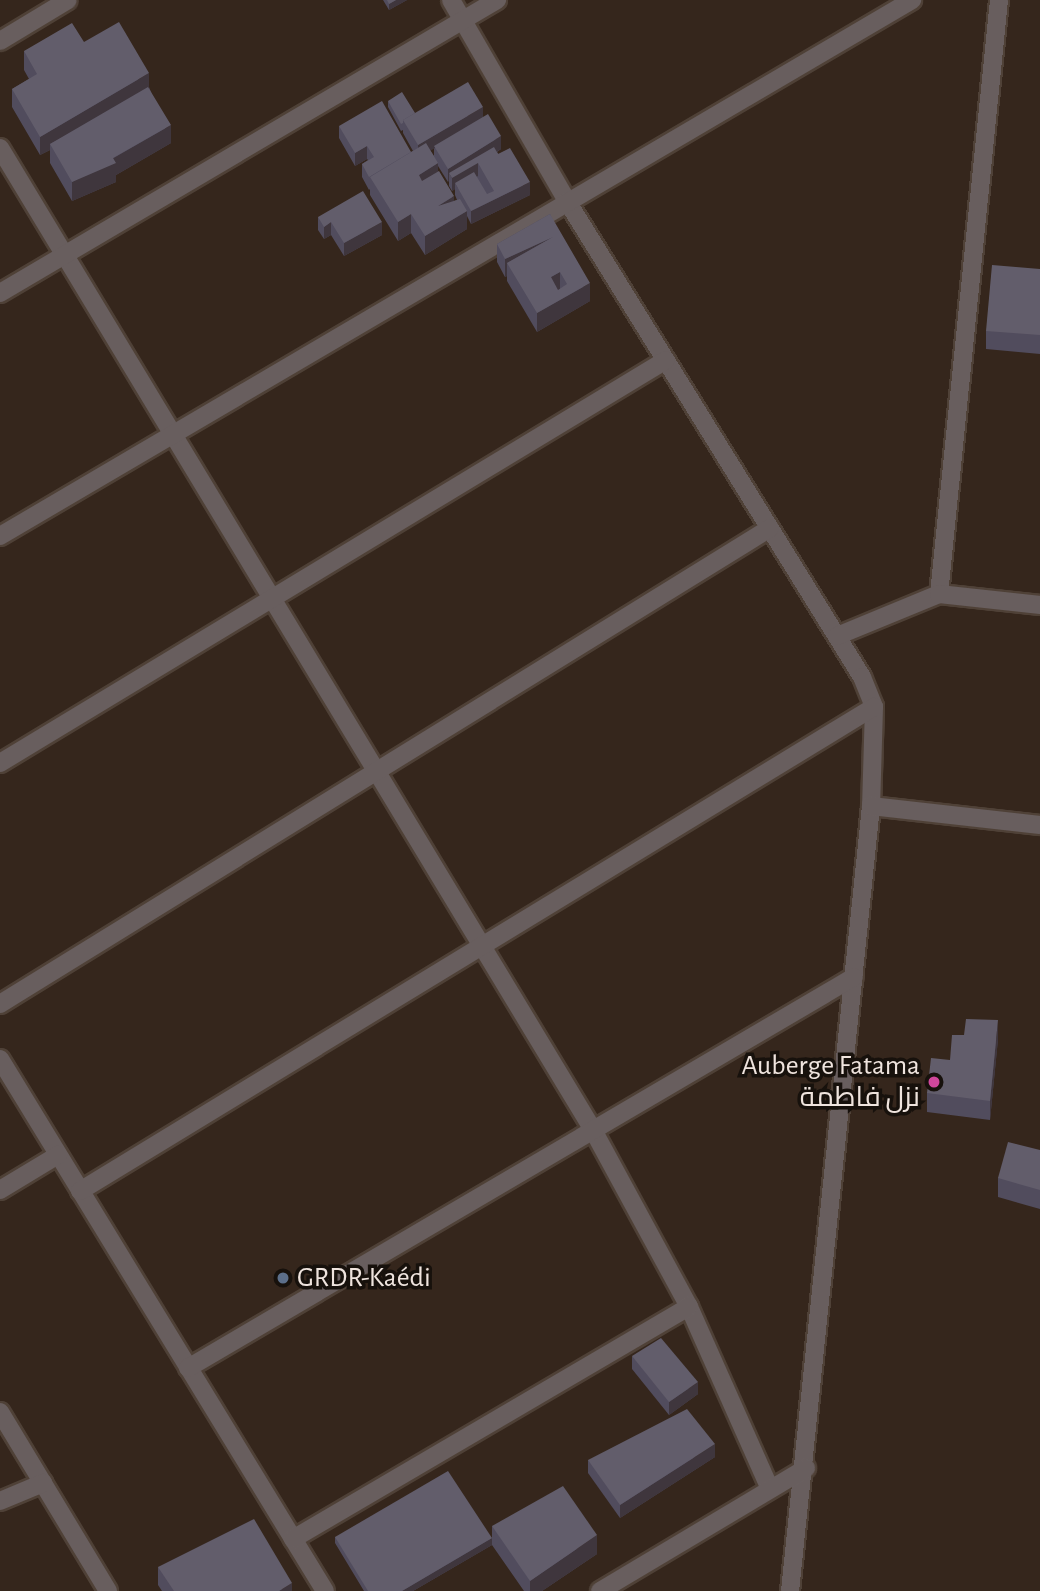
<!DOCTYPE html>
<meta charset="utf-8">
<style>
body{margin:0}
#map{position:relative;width:1040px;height:1591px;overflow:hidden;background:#35261c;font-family:"Alegreya Sans",Cairo,sans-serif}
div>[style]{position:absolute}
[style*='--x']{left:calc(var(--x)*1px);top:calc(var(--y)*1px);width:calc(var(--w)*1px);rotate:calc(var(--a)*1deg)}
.roads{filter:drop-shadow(2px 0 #4f4137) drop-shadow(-2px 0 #4f4137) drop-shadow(0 2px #4f4137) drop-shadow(0 -2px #4f4137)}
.minor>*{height:18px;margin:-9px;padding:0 9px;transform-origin:9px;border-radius:9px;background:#685e5e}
.wall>*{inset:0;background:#514c5d}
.shaded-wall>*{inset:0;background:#3f363d}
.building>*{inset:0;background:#625d6b}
.dots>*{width:19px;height:19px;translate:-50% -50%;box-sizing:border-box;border:4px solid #17110c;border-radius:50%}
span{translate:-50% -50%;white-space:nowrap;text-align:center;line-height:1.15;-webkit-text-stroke:7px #17110c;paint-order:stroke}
.poi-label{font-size:28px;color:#efe4de}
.right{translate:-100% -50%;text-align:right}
.left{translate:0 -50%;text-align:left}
</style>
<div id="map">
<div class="roads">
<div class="minor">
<i style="--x:451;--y:0;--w:232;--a:60"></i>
<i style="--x:567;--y:201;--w:560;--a:58.21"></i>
<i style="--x:862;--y:677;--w:32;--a:68"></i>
<i style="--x:874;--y:707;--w:99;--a:91.7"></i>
<i style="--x:871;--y:806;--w:789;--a:95.89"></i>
<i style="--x:0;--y:41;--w:79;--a:-31.1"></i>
<i style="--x:0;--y:148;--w:1147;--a:58.87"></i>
<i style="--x:593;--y:1130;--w:201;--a:61.5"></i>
<i style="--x:689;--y:1307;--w:199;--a:66"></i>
<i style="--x:0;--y:293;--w:577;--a:-30.52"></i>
<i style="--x:0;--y:536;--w:1058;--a:-30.44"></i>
<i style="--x:939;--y:594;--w:597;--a:-84.23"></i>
<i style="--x:837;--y:636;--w:110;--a:-22.4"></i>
<i style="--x:939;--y:594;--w:102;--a:6.2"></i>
<i style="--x:0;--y:763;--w:778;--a:-31.18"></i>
<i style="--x:871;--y:806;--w:170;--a:6.4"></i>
<i style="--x:0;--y:1004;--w:905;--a:-31.72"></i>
<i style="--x:0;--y:1059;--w:623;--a:58.58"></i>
<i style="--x:0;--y:1190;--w:68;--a:-31.1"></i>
<i style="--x:80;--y:1191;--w:930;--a:-31.37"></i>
<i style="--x:188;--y:1368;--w:772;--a:-30.42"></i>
<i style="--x:0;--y:1412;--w:209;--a:58.9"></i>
<i style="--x:0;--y:1501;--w:47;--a:-22.7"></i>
<i style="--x:293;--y:1539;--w:459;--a:-30.4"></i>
<i style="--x:600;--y:1591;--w:240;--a:-30.8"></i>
</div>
</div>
<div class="wall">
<i style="clip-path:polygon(383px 0,407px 0,389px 10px)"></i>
<i style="clip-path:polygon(84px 42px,149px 87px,171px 143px,116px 175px,116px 182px,72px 201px,50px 163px,50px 150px,40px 155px,12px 107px,12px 89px,29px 79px,24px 70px,24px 51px)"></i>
<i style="clip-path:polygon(evenodd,388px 101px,415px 113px,483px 117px,501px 149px,497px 152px,530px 195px,471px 224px,467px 216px,467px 229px,425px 255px,411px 233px,398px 241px,370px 195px,370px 189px,369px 190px,362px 177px,362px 164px,368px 160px,367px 159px,355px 166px,339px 138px,339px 126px,411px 152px,413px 151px,403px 133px,403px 130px,401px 131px,388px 107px,388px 101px,434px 148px,434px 156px,430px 150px,434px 148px,388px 101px,438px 166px,448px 182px,449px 180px,449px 186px,452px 191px,455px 189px,455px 195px,457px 200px,454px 201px,438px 171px,438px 166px)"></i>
<i style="clip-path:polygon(550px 214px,590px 301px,537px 332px,507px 281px,507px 276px,505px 277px,497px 262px,497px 244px)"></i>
<i style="clip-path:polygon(318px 217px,382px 235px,344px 256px,331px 235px,324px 239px,318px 230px)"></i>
<i style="clip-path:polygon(1040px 269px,1040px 354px,986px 349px,986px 331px)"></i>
<i style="clip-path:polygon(964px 1035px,998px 1039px,990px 1120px,927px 1112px,927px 1093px,950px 1060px)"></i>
<i style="clip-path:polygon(1040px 1150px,1040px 1209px,998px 1197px,998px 1178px)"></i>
<i style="clip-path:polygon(632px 1356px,698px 1394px,669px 1415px,632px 1369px)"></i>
<i style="clip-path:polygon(715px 1457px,620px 1518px,588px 1473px,588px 1460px)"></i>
<i style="clip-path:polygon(492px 1526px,597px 1554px,542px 1591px,524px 1591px,492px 1545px,413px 1591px,364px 1591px,335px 1543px,335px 1537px,492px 1538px)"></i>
<i style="clip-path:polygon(158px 1567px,292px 1591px,162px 1591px,158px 1585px)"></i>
</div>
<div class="shaded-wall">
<i style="clip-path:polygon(396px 0,407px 0,389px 10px,389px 4px)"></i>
<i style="clip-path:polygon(149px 73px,149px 92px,50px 144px,50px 150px,40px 155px,40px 137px)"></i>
<i style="clip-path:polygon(483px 107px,483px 120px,418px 158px,418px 145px)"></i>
<i style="clip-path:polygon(171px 125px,171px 143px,116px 175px,116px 182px,72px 201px,72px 182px)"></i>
<i style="clip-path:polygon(501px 136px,501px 149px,471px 168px,478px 163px,478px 176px,458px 188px,455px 183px,455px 189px,452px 191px,452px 178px,449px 173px,449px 180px,448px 182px,448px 169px)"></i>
<i style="clip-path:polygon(367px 146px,367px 159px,355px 166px,355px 153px)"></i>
<i style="clip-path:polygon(438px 163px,438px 182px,419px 194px,419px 175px)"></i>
<i style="clip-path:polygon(530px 182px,530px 195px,471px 224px,471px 211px)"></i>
<i style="clip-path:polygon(454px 196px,454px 215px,438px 206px)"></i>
<i style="clip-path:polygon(467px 211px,467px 229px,425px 255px,425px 236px)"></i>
<i style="clip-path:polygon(411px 214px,411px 233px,398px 241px,398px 222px)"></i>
<i style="clip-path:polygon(331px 222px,331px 235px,324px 239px,324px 227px)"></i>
<i style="clip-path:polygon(382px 222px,382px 235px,344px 256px,344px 243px)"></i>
<i style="clip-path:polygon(553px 237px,507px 263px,507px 276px,505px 277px,505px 259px)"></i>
<i style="clip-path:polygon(560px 272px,560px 290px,551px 295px,551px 277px)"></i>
<i style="clip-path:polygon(590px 283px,590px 301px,537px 332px,537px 313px)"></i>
<i style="clip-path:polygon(998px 1020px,998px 1039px,990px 1120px,990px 1101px)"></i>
<i style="clip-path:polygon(698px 1382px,698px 1394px,669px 1415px,669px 1402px)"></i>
<i style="clip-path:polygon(715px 1444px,715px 1457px,620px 1518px,620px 1505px)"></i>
<i style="clip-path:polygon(597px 1535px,597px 1554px,542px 1591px,530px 1591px,530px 1581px)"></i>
<i style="clip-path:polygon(492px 1538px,492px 1545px,413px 1591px,402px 1591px)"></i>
<i style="clip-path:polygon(292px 1583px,292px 1591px,279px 1591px)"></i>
</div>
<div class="building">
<i style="clip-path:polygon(387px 0,396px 0,389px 4px)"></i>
<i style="clip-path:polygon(119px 22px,149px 73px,40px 137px,12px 89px,37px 74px,24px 51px,72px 23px,84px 42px)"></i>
<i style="clip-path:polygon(468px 82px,483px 107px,418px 145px,403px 120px)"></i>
<i style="clip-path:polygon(148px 87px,171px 125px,113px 158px,116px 163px,72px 182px,50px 144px)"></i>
<i style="clip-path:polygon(402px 92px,415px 113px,403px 120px,403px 123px,401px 124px,388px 101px)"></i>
<i style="clip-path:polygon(382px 101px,411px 152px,369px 177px,362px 164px,374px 157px,367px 146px,355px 153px,339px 126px)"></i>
<i style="clip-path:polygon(488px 114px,501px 136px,448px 169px,434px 146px)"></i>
<i style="clip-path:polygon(426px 143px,438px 163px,419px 175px,422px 181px,439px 171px,454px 196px,438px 206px,460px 199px,467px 211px,425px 236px,411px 214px,398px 222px,370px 177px)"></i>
<i style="clip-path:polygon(494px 147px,498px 154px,510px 148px,530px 182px,471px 211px,455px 183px,474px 172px,487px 194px,494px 191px,478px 163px,452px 178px,449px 173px)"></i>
<i style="clip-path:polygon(363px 191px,382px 222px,344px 243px,331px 222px,324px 227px,318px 217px)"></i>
<i style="clip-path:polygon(evenodd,550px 214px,590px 283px,537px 313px,507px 263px,553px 237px,505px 259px,497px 244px,550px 214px,560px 272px,567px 284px,558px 290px,551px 277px,560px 272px)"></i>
<i style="clip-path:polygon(992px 265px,1040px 269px,1040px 335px,986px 331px)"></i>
<i style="clip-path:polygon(966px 1019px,998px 1020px,990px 1101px,927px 1093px,931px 1058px,950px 1060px,952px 1035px,964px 1035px)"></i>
<i style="clip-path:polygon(1008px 1142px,1040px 1150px,1040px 1190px,998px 1178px)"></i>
<i style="clip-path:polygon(661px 1338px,698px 1382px,669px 1402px,632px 1356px)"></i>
<i style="clip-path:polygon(687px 1409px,715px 1444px,620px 1505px,588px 1460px)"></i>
<i style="clip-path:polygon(448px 1471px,492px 1538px,402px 1591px,368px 1591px,335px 1537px)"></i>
<i style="clip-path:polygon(563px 1486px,597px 1535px,530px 1581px,492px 1526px)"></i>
<i style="clip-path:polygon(254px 1519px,292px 1583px,279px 1591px,174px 1591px,158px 1567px)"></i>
</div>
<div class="dots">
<i style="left:934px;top:1082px;background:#d1479c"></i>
<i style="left:283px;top:1278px;background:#5c6f8a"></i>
</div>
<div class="poi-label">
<span class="right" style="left:920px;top:1082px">Auberge Fatama<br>نزل فاطمة</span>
<span class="left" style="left:297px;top:1278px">GRDR-Kaédi</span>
</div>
</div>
